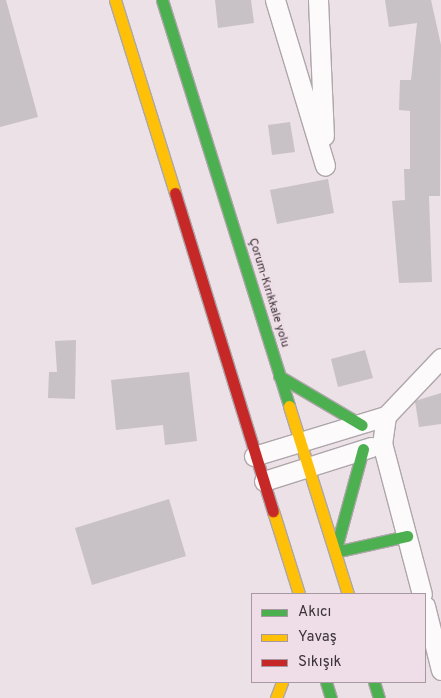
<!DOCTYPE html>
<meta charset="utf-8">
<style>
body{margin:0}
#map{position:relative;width:441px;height:698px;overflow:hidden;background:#ebe1e6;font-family:Overpass,sans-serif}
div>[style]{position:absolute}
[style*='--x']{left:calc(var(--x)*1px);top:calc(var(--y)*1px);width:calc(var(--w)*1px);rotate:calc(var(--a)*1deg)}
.building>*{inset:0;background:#c8c1c6}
.roads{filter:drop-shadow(1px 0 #aea6aa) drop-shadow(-1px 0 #aea6aa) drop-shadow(0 1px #aea6aa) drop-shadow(0 -1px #aea6aa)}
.street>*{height:19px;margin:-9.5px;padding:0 9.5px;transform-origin:9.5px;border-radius:9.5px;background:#fcfafb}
.fast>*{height:11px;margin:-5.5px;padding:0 5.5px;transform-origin:5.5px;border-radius:5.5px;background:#4caf50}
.slow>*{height:11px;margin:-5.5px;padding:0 5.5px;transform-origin:5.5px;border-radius:5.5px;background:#ffc107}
.jam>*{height:11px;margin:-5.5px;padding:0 5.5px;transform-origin:5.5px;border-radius:5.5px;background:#c62828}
span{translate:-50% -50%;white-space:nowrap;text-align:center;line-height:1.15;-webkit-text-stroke:4px #efdde7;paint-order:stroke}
.street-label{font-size:12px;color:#3b3438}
.legend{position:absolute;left:251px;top:593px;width:175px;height:90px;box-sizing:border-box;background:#efdde7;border:1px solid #a799a1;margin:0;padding:6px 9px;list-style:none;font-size:15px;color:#3b3438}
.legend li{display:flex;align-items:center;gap:10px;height:25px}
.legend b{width:25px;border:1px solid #a799a1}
</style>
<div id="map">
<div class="building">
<i style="clip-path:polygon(0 0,6px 0,38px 117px,0 127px)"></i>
<i style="clip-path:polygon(215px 0,251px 0,254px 23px,218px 28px)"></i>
<i style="clip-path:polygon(385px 0,431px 0,441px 45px,440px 196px,429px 196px,432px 282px,399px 283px,392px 201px,405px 200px,404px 169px,410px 169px,410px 111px,399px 110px,400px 80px,411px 80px,417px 23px,389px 27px)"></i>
<i style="clip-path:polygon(290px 122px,295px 152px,272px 155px,268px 125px)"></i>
<i style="clip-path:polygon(328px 179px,334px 213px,277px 224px,270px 190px)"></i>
<i style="clip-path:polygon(76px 340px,75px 399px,48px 398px,49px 372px,57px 372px,55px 341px)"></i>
<i style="clip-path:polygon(365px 350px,373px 378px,338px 387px,331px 359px)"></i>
<i style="clip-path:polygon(189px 372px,197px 441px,165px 445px,163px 425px,116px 430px,111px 380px)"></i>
<i style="clip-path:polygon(441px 393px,441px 424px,419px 427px,415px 401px)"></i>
<i style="clip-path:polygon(169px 499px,186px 556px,92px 585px,75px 528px)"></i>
</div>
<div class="roads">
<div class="street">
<i style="--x:275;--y:0;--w:173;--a:73.2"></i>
<i style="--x:318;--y:0;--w:136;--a:87.5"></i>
<i style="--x:386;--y:416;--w:27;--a:98"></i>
<i style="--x:382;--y:443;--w:156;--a:75.2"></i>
<i style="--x:254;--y:456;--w:138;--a:-16.9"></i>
<i style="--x:386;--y:416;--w:80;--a:-46.5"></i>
<i style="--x:264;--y:481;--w:112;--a:-17.6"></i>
<i style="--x:425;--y:606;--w:66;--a:76"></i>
</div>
<div class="fast">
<i style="--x:162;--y:0;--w:425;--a:72.6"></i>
<i style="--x:279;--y:376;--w:96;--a:30.6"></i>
<i style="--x:363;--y:449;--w:107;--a:105.2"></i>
<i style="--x:335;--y:552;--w:74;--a:-12.5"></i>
<i style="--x:326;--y:682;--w:17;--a:73"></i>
<i style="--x:374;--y:682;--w:17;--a:73"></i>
</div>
<div class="slow">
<i style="--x:115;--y:0;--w:202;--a:72.7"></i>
<i style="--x:289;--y:406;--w:197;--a:72.6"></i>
<i style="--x:273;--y:511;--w:87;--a:72.6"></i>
<i style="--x:276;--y:698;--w:17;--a:-69"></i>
</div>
<div class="jam">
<i style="--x:175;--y:193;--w:333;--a:72.9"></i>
</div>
</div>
<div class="street-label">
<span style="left:268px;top:293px;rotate:73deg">Çorum-Kırıkkale yolu</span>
</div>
<ul class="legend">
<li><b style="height:6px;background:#4caf50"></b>Akıcı</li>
<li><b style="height:6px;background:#ffc107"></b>Yavaş</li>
<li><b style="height:6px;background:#c62828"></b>Sıkışık</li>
</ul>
</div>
